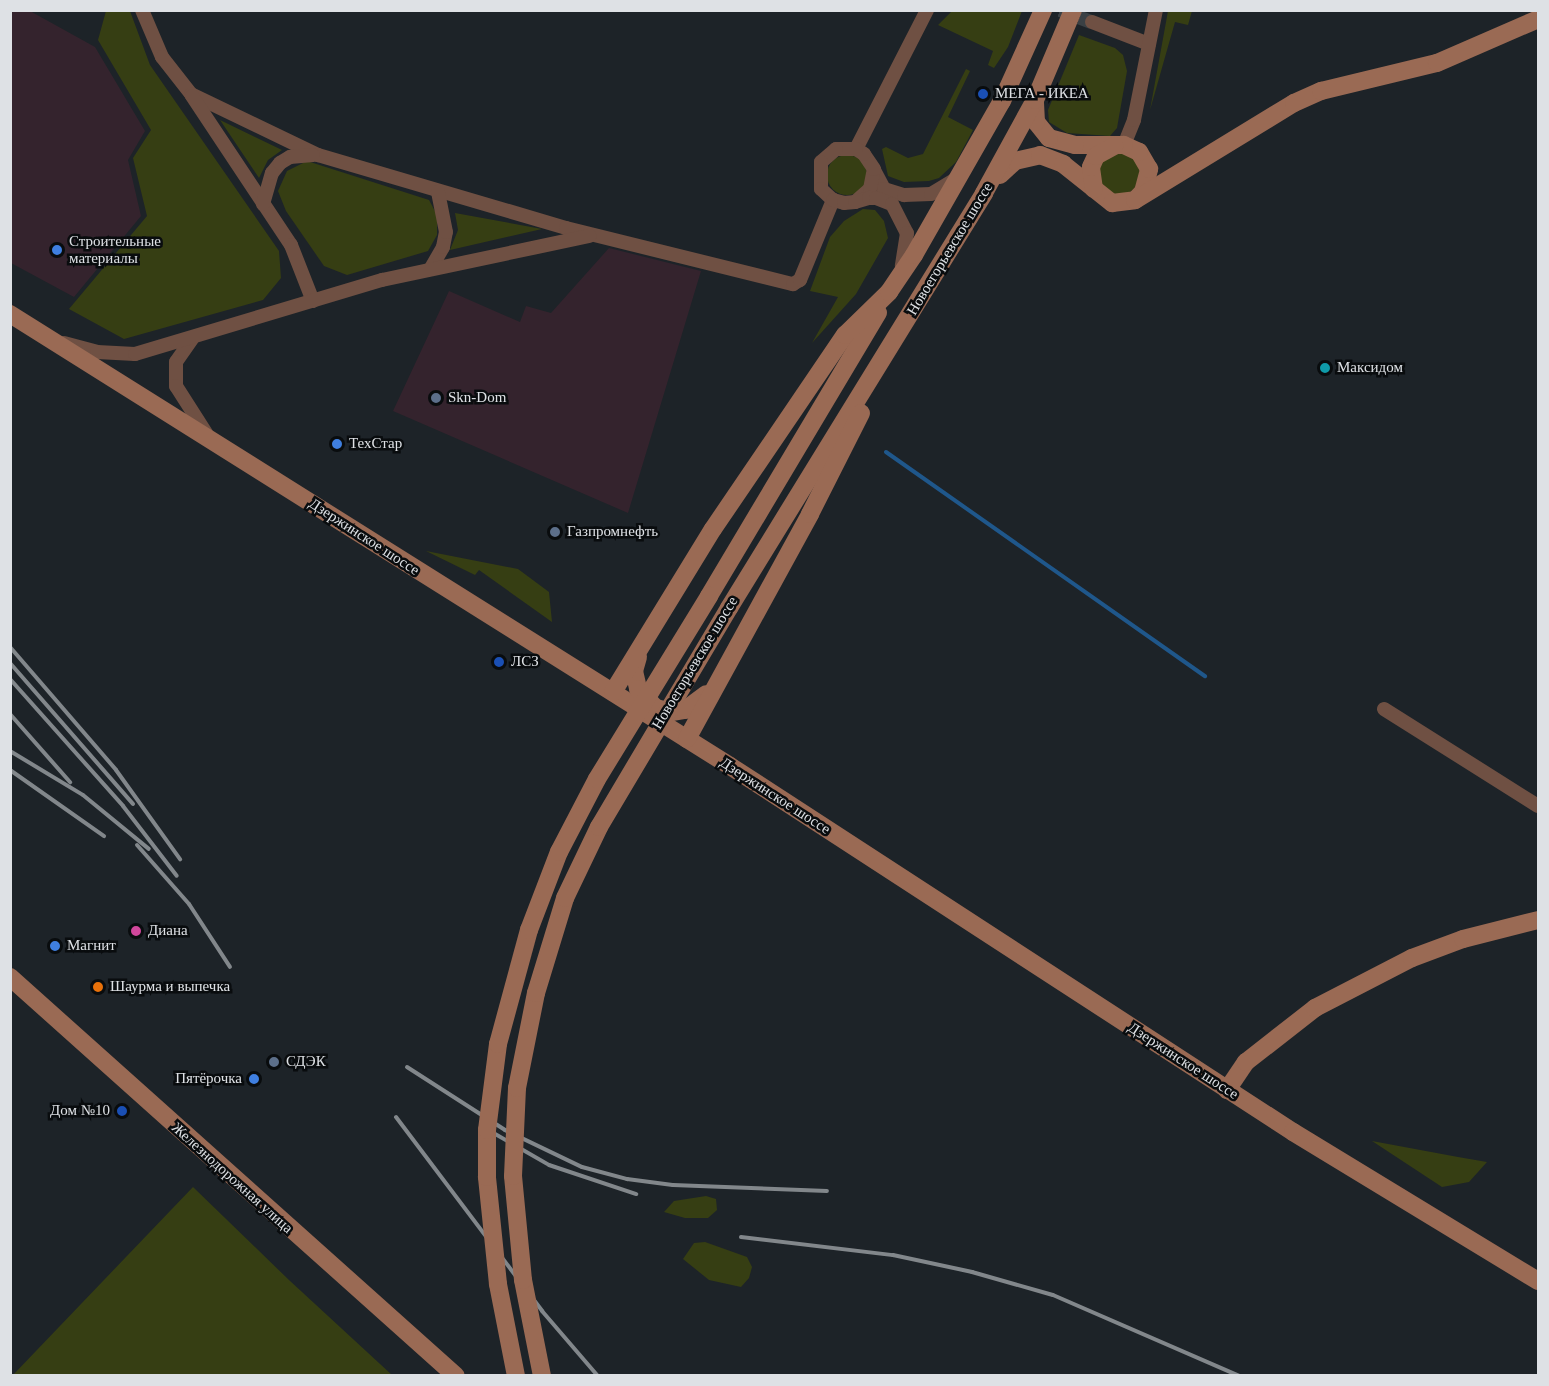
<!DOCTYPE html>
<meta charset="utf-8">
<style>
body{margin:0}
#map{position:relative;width:1549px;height:1386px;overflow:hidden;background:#1d2328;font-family:Georgia,serif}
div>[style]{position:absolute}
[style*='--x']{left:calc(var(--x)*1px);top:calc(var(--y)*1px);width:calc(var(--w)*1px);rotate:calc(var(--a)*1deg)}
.commercial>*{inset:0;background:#34232d}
.green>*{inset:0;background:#363e13}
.round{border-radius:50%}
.stream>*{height:4px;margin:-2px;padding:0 2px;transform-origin:2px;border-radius:2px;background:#1f578b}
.street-tunnel>*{height:14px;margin-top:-7px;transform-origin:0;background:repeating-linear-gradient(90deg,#3a4044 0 14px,transparent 0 21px)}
.street>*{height:14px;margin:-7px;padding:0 7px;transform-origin:7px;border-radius:7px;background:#6f5043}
.secondary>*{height:18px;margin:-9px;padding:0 9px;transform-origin:9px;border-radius:9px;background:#9a6a54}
.rail>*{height:4px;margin:-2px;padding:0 2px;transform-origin:2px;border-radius:2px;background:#82878b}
.secondary-bridge>*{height:18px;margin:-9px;padding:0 9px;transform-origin:9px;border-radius:9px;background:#9a6a54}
.dots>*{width:16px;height:16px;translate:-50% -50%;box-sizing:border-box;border:3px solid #090c0e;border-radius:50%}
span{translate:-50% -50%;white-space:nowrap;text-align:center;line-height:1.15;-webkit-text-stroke:5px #090c0e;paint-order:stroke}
.poi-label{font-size:15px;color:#dee1e5}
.left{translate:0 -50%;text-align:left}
.right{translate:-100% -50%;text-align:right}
.street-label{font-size:15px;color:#dee1e5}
.frame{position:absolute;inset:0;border:12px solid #dee1e5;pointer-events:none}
</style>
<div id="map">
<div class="commercial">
<i style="clip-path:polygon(10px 11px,30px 11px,95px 47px,145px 131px,128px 160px,141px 216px,74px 297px,11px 263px)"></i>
<i style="clip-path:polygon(609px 248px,701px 271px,628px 513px,393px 411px,449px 291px,520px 322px,526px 306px,551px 313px)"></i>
</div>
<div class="green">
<i style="clip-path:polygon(953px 10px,1022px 11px,1008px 47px,994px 68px,988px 65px,993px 51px,938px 25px)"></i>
<i style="clip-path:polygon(106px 11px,130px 11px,150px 65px,279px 251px,281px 278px,263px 300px,124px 339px,69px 309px,147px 216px,133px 158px,151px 130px,98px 40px)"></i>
<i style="clip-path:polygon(1168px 11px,1192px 11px,1188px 25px,1175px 22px,1150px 110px)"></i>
<i style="clip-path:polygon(1079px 35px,1115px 48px,1123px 55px,1127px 71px,1117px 128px,1110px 136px,1067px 133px,1049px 122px,1048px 110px)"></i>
<i style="clip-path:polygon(966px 69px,970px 71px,948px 117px,973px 130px,956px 162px,939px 178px,929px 181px,904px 182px,888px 176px,882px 149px,886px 147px,908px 158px,923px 154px)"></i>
<i style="clip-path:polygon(220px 120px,282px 150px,268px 160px,259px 178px)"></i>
<i class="round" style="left:1098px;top:153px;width:42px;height:42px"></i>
<i class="round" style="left:827px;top:155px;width:40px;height:40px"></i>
<i style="clip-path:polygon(307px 161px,429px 200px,437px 215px,437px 235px,428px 251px,347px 275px,324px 266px,286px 211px,278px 191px,287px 171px)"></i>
<i style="clip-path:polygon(863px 209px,875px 210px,884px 221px,888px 238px,856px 294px,812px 343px,838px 297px,810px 291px,830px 237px,844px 221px)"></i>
<i style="clip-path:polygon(455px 213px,542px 229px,450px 250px,458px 230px)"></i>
<i style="clip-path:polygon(426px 551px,518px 569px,549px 592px,552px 622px,479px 570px,475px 575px)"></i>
<i style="clip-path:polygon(1372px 1141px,1458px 1157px,1487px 1162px,1469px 1182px,1442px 1187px)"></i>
<i style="clip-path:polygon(193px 1187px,289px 1280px,392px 1375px,13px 1375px)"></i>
<i style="clip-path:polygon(706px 1196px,716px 1199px,717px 1210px,708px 1218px,685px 1218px,664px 1212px,674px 1201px)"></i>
<i style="clip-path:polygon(705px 1242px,747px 1257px,752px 1267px,749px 1278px,741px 1287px,709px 1280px,683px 1259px,694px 1243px)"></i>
</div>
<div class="stream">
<i style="--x:886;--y:452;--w:390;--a:35.1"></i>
</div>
<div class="street-tunnel">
<i style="--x:1060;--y:10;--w:34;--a:21"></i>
</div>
<div class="street">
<i style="--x:142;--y:10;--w:51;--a:66.9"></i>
<i style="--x:162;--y:57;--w:47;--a:51.9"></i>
<i style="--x:191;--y:94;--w:141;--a:25.7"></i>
<i style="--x:318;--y:155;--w:259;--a:16.4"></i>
<i style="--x:566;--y:228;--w:234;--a:13.9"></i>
<i style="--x:793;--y:284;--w:8;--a:-30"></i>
<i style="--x:800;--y:280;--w:87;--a:-67.6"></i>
<i style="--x:1092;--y:22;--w:61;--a:21.1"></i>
<i style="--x:192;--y:96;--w:179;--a:56.4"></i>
<i style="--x:291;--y:245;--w:60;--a:68.6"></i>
<i style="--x:1124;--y:145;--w:27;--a:-68"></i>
<i style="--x:1134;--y:120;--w:112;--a:-78.7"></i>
<i style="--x:856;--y:149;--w:156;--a:-62.9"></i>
<i style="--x:874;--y:170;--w:21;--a:62"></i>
<i style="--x:884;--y:189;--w:21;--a:17"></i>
<i style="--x:904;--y:195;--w:27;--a:-2"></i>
<i style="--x:931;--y:194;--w:27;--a:-31"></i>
<i style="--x:855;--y:202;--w:20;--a:-41"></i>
<i style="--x:870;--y:189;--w:20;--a:-79"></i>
<i style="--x:874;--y:169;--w:18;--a:-124"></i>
<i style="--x:864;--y:154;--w:9;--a:-148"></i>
<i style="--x:856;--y:149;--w:20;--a:180"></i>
<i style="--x:836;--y:149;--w:20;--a:139"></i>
<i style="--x:821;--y:162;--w:27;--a:90"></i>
<i style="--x:821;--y:189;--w:16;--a:43"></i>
<i style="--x:833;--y:200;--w:11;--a:15"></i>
<i style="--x:844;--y:203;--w:11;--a:-5"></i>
<i style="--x:855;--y:202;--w:15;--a:-16"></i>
<i style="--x:869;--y:198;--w:7;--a:0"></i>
<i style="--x:876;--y:198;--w:17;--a:21"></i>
<i style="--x:892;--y:204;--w:33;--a:63"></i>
<i style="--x:907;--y:233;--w:33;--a:99"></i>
<i style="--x:263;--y:204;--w:32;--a:-74"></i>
<i style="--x:272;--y:173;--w:13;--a:-51"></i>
<i style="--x:280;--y:163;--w:12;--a:-31"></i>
<i style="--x:290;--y:157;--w:23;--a:-5"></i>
<i style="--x:431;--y:268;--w:24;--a:-60"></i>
<i style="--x:443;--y:247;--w:15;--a:-79"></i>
<i style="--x:446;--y:232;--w:41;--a:-101.3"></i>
<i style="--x:192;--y:339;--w:28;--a:125"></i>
<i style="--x:176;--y:362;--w:24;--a:90"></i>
<i style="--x:176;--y:386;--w:56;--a:57.4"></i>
<i style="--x:64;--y:343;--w:34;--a:15"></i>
<i style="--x:97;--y:352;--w:38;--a:3"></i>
<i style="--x:135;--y:354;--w:258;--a:-16.7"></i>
<i style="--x:382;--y:280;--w:212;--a:-12"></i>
<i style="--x:1384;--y:709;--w:182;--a:32.2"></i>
</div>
<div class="secondary">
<i style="--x:1000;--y:175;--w:21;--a:-43"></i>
<i style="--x:1015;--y:161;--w:26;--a:-13"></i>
<i style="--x:1040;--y:155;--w:25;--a:21"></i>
<i style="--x:1063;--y:164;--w:63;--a:38.5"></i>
<i style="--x:1112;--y:203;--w:23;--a:-7"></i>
<i style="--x:1135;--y:200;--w:11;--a:-45"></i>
<i style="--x:1143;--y:192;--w:24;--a:-75"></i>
<i style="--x:1149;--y:169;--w:20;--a:-120"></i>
<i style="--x:1139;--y:152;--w:17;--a:-155"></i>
<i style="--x:1124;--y:145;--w:49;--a:180"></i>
<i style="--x:1075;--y:145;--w:27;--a:-165"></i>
<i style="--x:1049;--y:138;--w:21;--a:-129"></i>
<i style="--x:1036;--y:122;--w:22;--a:-93"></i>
<i style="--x:1094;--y:189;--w:22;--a:-98"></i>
<i style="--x:1091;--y:167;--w:12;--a:-66"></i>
<i style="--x:1096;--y:156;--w:21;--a:-29"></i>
<i style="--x:1135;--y:200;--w:186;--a:-31.4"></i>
<i style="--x:1294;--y:103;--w:30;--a:-24"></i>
<i style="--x:1321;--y:91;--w:119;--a:-13.6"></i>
<i style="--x:1437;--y:63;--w:110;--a:-23.5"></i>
<i style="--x:10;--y:314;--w:850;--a:32.12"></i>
<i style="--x:730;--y:766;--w:672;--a:33.03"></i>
<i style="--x:1293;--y:1132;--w:287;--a:31.3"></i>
<i style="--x:709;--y:596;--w:330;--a:-59.2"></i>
<i style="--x:729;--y:608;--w:487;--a:-58.4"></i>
<i style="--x:984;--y:193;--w:106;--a:-61.3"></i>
<i style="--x:1035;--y:100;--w:98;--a:-67.1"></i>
<i style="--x:638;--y:657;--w:15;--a:106"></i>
<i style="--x:634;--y:671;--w:18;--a:77"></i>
<i style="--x:638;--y:689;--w:26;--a:47"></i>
<i style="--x:656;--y:708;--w:16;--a:14"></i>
<i style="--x:672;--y:712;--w:13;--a:-9"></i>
<i style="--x:685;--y:710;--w:26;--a:-37"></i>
<i style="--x:613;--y:692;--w:191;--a:-58.5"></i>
<i style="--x:713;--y:529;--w:235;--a:-55.8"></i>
<i style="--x:845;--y:335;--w:62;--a:-44.3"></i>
<i style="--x:889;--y:292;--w:45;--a:-56"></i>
<i style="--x:914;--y:255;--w:177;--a:-60.3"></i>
<i style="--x:1002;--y:101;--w:100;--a:-65.7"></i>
<i style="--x:687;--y:739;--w:256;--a:-61.3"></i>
<i style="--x:810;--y:514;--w:113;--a:-63.2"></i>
<i style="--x:10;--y:977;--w:598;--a:41.82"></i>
<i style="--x:1227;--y:1090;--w:34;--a:-56"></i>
<i style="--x:1246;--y:1062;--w:88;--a:-38"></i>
<i style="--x:1315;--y:1008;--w:109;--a:-27.3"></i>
<i style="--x:1412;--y:958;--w:54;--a:-20.4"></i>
<i style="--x:1463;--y:939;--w:77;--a:-14.2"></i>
</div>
<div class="rail">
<i style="--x:10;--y:647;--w:162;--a:49.2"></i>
<i style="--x:116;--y:770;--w:110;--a:54.3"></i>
<i style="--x:10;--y:663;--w:187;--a:48.9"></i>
<i style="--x:10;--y:679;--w:170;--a:48.3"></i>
<i style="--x:123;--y:806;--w:88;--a:52.4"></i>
<i style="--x:10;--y:714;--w:91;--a:48.6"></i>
<i style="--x:10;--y:751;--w:85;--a:31.1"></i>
<i style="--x:83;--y:795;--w:85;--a:39.3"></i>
<i style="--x:10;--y:770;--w:115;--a:35.1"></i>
<i style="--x:137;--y:845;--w:79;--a:48.6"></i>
<i style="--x:189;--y:904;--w:75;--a:56.9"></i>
<i style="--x:407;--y:1067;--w:117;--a:32.7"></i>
<i style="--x:505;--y:1130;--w:85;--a:25.7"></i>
<i style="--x:582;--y:1167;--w:47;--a:14.9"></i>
<i style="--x:627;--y:1179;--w:46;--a:7.4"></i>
<i style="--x:673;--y:1185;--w:154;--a:2.2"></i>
<i style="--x:396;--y:1117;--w:243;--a:53"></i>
<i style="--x:542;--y:1311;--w:86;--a:49.3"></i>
<i style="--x:483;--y:1127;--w:76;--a:29.9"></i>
<i style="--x:549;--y:1165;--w:92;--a:18.4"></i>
<i style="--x:741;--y:1237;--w:153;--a:6.8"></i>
<i style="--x:893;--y:1255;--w:81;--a:12.1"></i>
<i style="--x:972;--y:1272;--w:84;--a:15.9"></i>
<i style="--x:1053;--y:1295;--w:203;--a:23.5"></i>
</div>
<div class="secondary-bridge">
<i style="--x:516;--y:1376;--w:94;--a:-101.1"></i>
<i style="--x:498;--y:1284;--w:108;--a:-95.9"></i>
<i style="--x:487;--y:1177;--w:47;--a:-90"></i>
<i style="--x:487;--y:1130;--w:87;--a:-82.7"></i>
<i style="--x:498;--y:1044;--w:118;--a:-74.8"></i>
<i style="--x:529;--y:930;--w:84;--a:-69"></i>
<i style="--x:559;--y:852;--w:82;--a:-62.5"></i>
<i style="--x:597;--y:779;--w:215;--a:-58.5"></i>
<i style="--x:542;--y:1376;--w:98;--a:-101.2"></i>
<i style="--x:523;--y:1280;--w:104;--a:-95.5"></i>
<i style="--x:513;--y:1176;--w:88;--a:-87.4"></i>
<i style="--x:517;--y:1088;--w:97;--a:-78.7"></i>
<i style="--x:536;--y:993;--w:99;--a:-73"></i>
<i style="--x:565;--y:898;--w:79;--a:-64.4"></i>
<i style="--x:599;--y:827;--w:255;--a:-59.3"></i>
</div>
<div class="dots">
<i style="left:983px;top:94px;background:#1a4fb4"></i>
<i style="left:57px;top:250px;background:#3f7fe0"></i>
<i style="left:1325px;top:368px;background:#0f9aa8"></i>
<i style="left:436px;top:398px;background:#5c6f8a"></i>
<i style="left:337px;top:444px;background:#3f7fe0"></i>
<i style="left:555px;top:532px;background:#5c6f8a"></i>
<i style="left:499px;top:662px;background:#1a4fb4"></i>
<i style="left:136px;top:931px;background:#d1479c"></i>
<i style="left:55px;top:946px;background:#3f7fe0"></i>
<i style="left:98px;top:987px;background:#e8710a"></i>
<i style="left:274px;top:1062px;background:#5c6f8a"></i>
<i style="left:254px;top:1079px;background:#3f7fe0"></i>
<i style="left:122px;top:1111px;background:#1a4fb4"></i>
</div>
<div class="poi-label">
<span class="left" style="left:995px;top:94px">МЕГА - ИКЕА</span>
<span class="left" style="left:69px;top:250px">Строительные<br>материалы</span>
<span class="left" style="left:1337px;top:368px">Максидом</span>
<span class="left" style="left:448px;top:398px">Skn-Dom</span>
<span class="left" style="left:349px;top:444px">ТехСтар</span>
<span class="left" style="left:567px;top:532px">Газпромнефть</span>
<span class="left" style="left:511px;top:662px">ЛСЗ</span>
<span class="left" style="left:148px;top:931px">Диана</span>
<span class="left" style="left:67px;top:946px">Магнит</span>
<span class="left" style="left:110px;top:987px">Шаурма и выпечка</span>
<span class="left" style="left:286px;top:1062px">СДЭК</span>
<span class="right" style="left:242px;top:1079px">Пятёрочка</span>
<span class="right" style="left:110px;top:1111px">Дом №10</span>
</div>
<div class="street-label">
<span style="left:950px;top:249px;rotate:-59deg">Новоегорьевское шоссе</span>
<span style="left:364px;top:537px;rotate:33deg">Дзержинское шоссе</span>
<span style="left:695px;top:663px;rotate:-59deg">Новоегорьевское шоссе</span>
<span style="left:775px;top:796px;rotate:33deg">Дзержинское шоссе</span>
<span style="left:1183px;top:1061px;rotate:33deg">Дзержинское шоссе</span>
<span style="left:232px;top:1178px;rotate:42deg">Железнодорожная улица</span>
</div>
<div class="frame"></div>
</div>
